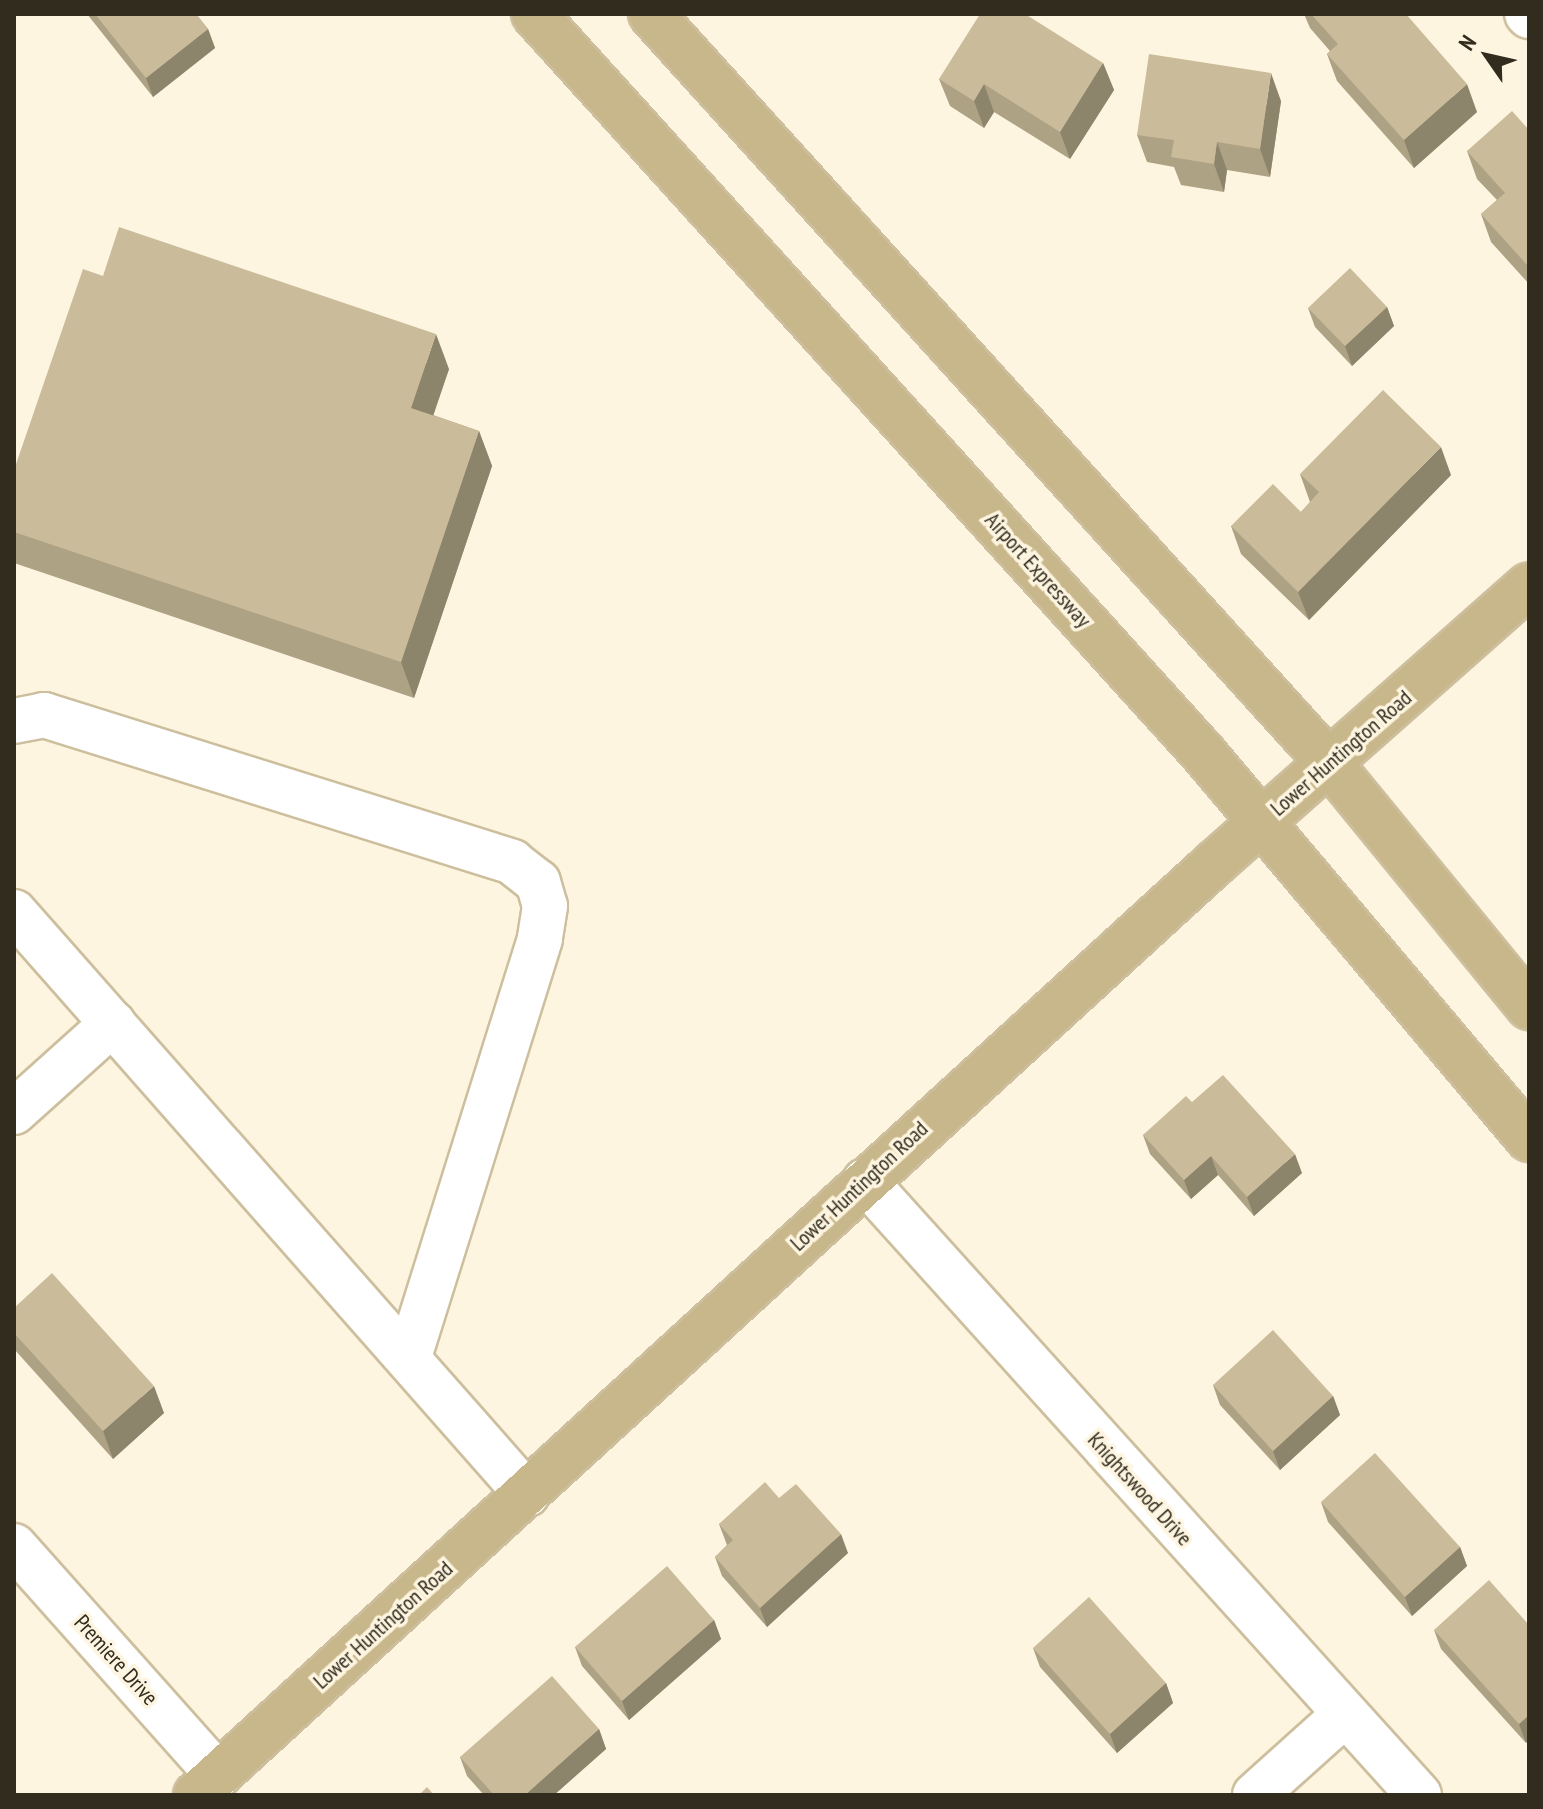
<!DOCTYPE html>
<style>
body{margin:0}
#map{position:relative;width:1543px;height:1809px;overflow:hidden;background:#fef5e1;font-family:"PT Sans Narrow",sans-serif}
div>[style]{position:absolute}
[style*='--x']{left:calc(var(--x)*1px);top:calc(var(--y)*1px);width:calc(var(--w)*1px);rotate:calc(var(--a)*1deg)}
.roads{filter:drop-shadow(2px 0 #cdbf9e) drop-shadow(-2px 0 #cdbf9e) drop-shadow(0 2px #cdbf9e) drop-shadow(0 -2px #cdbf9e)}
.minor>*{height:44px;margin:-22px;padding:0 22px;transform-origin:22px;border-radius:22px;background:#fff}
.major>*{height:44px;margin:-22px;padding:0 22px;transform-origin:22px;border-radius:22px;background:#c8b78a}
.wall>*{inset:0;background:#aea285}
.shaded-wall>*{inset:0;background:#8d846c}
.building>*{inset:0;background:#cabc9b}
span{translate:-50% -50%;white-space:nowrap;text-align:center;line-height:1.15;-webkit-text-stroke:7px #fef5e1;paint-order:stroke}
.street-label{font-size:22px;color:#322c1f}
.frame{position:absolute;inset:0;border:16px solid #322c1f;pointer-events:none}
.north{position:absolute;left:1447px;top:16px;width:80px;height:80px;-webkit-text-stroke:6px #fef5e1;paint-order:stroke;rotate:304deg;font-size:22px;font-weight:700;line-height:32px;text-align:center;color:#322c1f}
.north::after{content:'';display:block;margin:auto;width:28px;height:36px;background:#322c1f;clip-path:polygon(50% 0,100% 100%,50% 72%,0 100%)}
</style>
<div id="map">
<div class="roads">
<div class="minor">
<i style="--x:1527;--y:14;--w:3;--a:45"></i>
<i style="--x:14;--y:721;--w:31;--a:-11"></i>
<i style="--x:44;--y:715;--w:491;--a:17.4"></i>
<i style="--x:512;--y:862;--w:33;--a:38"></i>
<i style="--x:538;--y:882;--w:25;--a:74"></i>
<i style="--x:545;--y:906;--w:33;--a:99"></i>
<i style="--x:540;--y:939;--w:438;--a:107.4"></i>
<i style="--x:14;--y:912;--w:776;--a:48.61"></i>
<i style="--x:14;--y:1112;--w:133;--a:-42"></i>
<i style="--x:865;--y:1181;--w:827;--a:47.94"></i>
<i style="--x:14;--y:1546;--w:307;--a:48.3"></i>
<i style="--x:1255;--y:1795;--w:118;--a:-41.9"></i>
</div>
<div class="major">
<i style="--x:534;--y:14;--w:998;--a:47.84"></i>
<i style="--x:1204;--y:754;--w:504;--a:49.83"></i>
<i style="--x:651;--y:14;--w:1013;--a:47.84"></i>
<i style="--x:1331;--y:765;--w:313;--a:50.7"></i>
<i style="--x:196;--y:1795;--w:1381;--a:-42.45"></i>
<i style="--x:1215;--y:863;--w:419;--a:-41.5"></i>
</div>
</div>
<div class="wall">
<i style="clip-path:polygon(87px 14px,196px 14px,208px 29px,215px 48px,153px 97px)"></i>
<i style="clip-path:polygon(1304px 14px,1311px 14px,1477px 112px,1414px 168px,1337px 81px,1327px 54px,1330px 51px,1310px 28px)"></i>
<i style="clip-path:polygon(1103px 63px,1114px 90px,1070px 159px,994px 112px,984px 128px,950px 106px,939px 79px)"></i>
<i style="clip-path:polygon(1281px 101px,1270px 177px,1227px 170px,1224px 192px,1181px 185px,1174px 167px,1147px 162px,1137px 135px)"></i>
<i style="clip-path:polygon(1529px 130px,1529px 284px,1491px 242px,1481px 214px,1497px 200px,1477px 179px,1467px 151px)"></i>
<i style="clip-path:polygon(103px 276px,449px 369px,433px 415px,479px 431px,492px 466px,414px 698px,14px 563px,14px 532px)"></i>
<i style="clip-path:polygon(1387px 307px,1394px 326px,1352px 366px,1315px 327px,1308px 308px)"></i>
<i style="clip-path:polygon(1300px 474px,1451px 475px,1309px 620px,1241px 554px,1231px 526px,1301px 512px,1310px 502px)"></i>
<i style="clip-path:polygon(1192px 1102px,1302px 1173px,1254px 1216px,1218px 1175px,1191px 1199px,1150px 1154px,1143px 1135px)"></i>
<i style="clip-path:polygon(14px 1308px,164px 1413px,113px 1459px,14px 1349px)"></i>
<i style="clip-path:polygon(1213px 1385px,1333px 1396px,1340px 1415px,1280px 1470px,1220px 1405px)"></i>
<i style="clip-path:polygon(779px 1498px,848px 1553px,767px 1627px,722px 1576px,715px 1557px,727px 1545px,719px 1524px)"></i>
<i style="clip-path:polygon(1321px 1502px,1460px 1547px,1467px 1566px,1412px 1616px,1328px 1522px)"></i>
<i style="clip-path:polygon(714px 1620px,721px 1639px,629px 1720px,582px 1666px,575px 1647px)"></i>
<i style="clip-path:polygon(1529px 1625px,1526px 1743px,1441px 1649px,1434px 1630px)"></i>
<i style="clip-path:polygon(1033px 1648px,1166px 1683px,1173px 1703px,1117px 1753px,1040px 1667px)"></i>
<i style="clip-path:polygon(599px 1729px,606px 1749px,554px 1795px,484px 1795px,467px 1776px,460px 1757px)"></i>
</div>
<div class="shaded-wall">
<i style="clip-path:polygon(208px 29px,215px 48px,153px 97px,146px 78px)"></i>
<i style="clip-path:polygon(1103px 63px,1114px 90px,1070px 159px,1060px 132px)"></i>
<i style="clip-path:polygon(1271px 73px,1281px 101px,1270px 177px,1260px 149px)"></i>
<i style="clip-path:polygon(984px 84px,994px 112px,984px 128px,974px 101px)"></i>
<i style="clip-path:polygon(1467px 84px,1477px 112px,1414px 168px,1404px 140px)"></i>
<i style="clip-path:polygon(1217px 142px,1227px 170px,1224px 192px,1214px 164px)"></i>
<i style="clip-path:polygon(1387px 307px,1394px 326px,1352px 366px,1345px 346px)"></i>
<i style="clip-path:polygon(436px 334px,449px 369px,424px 443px,411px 408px)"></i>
<i style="clip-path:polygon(479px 431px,492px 466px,414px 698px,401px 662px)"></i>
<i style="clip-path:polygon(1441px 447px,1451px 475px,1309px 620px,1298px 592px)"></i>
<i style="clip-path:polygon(1295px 1154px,1302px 1173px,1254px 1216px,1247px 1197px)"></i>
<i style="clip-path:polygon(1211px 1156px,1218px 1175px,1191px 1199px,1184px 1180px)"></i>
<i style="clip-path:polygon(154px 1386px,164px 1413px,113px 1459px,103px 1431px)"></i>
<i style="clip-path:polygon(1333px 1396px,1340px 1415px,1280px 1470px,1273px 1451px)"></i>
<i style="clip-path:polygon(841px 1534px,848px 1553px,767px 1627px,760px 1608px)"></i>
<i style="clip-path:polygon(1460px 1547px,1467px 1566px,1412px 1616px,1405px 1597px)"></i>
<i style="clip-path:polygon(714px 1620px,721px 1639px,629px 1720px,622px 1701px)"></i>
<i style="clip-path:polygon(1166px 1683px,1173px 1703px,1117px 1753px,1110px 1734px)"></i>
<i style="clip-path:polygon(1529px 1715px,1529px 1740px,1526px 1743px,1519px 1724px)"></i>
<i style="clip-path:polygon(599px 1729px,606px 1749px,554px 1795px,525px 1795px)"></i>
</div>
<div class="building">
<i style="clip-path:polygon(95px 14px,196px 14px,208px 29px,146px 78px)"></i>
<i style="clip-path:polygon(980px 14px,1025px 14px,1103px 63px,1060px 132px,984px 84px,974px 101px,939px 79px)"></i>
<i style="clip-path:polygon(1311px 14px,1406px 14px,1467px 84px,1404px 140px,1327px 54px,1338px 44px)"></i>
<i style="clip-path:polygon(1149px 54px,1271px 73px,1260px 149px,1217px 142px,1214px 164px,1171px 157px,1174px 140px,1137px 135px)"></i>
<i style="clip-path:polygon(1512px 111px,1529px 130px,1529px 267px,1481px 214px,1505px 193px,1467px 151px)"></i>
<i style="clip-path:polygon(119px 227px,436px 334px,411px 408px,479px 431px,401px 662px,14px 532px,14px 470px,83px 269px,103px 276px)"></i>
<i style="clip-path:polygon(1350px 268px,1387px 307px,1345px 346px,1308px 308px)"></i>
<i style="clip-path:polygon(1383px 390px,1441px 447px,1298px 592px,1231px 526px,1273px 484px,1301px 512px,1319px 492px,1300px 474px)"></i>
<i style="clip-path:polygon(1223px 1075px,1295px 1154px,1247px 1197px,1211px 1156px,1184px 1180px,1143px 1135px,1186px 1096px,1192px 1102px)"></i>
<i style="clip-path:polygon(52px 1273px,154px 1386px,103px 1431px,14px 1333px,14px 1308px)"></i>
<i style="clip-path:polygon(1273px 1330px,1333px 1396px,1273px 1451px,1213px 1385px)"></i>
<i style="clip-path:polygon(1375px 1453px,1460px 1547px,1405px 1597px,1321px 1502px)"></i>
<i style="clip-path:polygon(765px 1482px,779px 1498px,796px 1484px,841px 1534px,760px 1608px,715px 1557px,733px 1540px,719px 1524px)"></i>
<i style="clip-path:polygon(667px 1566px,714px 1620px,622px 1701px,575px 1647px)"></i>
<i style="clip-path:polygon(1489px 1580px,1529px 1625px,1529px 1715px,1519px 1724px,1434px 1630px)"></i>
<i style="clip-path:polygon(1089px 1597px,1166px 1683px,1110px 1734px,1033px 1648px)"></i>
<i style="clip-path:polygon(552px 1676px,599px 1729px,525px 1795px,494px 1795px,460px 1757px)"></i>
<i style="clip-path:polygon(427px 1787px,434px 1795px,419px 1795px)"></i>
</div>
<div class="street-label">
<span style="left:1038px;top:570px;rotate:48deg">Airport Expressway</span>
<span style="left:1341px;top:753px;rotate:-41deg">Lower Huntington Road</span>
<span style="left:859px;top:1186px;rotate:-43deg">Lower Huntington Road</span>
<span style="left:1140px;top:1489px;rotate:48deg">Knightswood Drive</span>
<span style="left:383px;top:1625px;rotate:-42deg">Lower Huntington Road</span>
<span style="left:116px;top:1660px;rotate:48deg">Premiere Drive</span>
</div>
<div class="frame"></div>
<div class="north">N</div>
</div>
